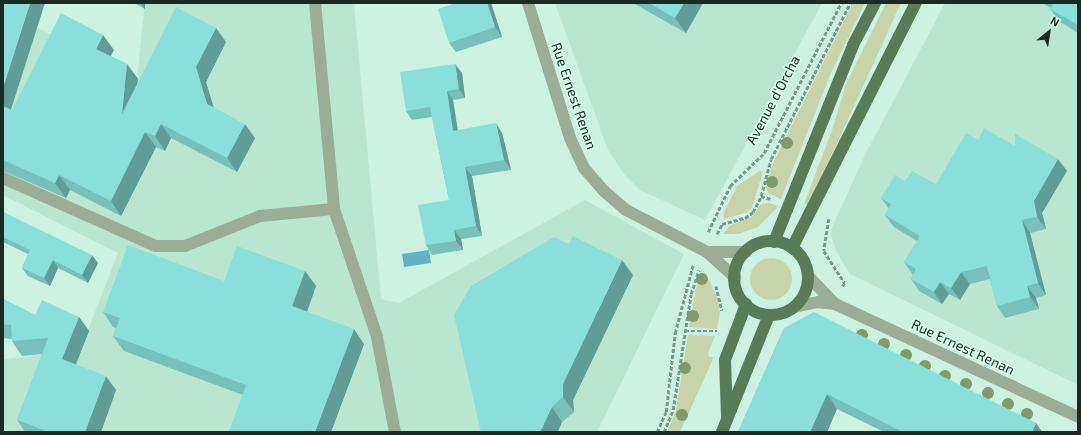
<!DOCTYPE html>
<style>
body{margin:0}
#map{position:relative;width:1081px;height:435px;overflow:hidden;background:#cbf1e0;font-family:"Exo 2",sans-serif}
div>[style]{position:absolute}
[style*='--x']{left:calc(var(--x)*1px);top:calc(var(--y)*1px);width:calc(var(--w)*1px);rotate:calc(var(--a)*1deg)}
.built>*{inset:0;background:#b9e6d1}
.green>*{inset:0;background:#c7d4aa}
.round{border-radius:50%}
.water>*{inset:0;background:#61b4c3}
.path>*{height:2.5px;margin-top:-1.25px;transform-origin:0;background:repeating-linear-gradient(90deg,#7d998d 0 4px,transparent 0 6px)}
.minor>*{height:12px;margin:-6px;padding:0 6px;transform-origin:6px;border-radius:6px;background:#99ad98}
.major>*{height:12px;margin:-6px;padding:0 6px;transform-origin:6px;border-radius:6px;background:#587c56}
.major>.ring{margin:-6px;padding:0;box-sizing:content-box;background:none;border:12px solid #587c56;border-radius:50%}
.trees>*{width:12px;height:12px;margin:-6px;border-radius:50%;background:#819a6c}
.wall>*{inset:0;background:#77c1ba}
.shaded-wall>*{inset:0;background:#619d97}
.building>*{inset:0;background:#8ae0d8}
span{translate:-50% -50%;white-space:nowrap;text-align:center;line-height:1.15;-webkit-text-stroke:3px #d8feed;paint-order:stroke}
.street-label{font-size:14px;color:#1c2a24}
.frame{position:absolute;inset:0;border:4px solid #1c2a24;pointer-events:none}
.north{position:absolute;left:1029px;top:12px;width:40px;height:40px;-webkit-text-stroke:3px #d8feed;paint-order:stroke;rotate:30deg;font-size:11px;font-weight:700;line-height:16px;text-align:center;color:#1c2a24}
.north::after{content:'';display:block;margin:auto;width:14px;height:18px;background:#1c2a24;clip-path:polygon(50% 0,100% 100%,50% 72%,0 100%)}
</style>
<div id="map">
<div class="built">
<i style="clip-path:polygon(145px 3px,354px 3px,381px 299px,399px 303px,585px 200px,684px 254px,597px 432px,3px 432px,3px 359px,69px 352px,88px 330px,118px 253px,3px 195px,3px 10px,137px 79px)"></i>
<i style="clip-path:polygon(555px 3px,822px 3px,705px 220px,640px 190px,625px 175px,608px 150px)"></i>
<i style="clip-path:polygon(945px 3px,1078px 3px,1078px 385px,850px 274px,836px 251px,830px 232px,865px 155px)"></i>
</div>
<div class="green">
<i style="clip-path:polygon(853px 3px,865px 3px,831px 73px,781px 199px,768px 193px,766px 187px,773px 163px)"></i>
<i style="clip-path:polygon(886px 3px,901px 3px,809px 205px,804px 204px,832px 130px,846px 84px)"></i>
<i style="clip-path:polygon(761px 170px,762px 175px,752px 207px,748px 212px,724px 219px,723px 214px,737px 186px)"></i>
<i style="clip-path:polygon(768px 203px,779px 206px,758px 227px,738px 234px,723px 234px,729px 226px,753px 216px,760px 205px)"></i>
<i class="round" style="left:750px;top:258px;width:42px;height:42px"></i>
<i style="clip-path:polygon(702px 274px,709px 280px,717px 297px,720px 312px,717px 329px,689px 327px,696px 289px)"></i>
<i style="clip-path:polygon(688px 335px,715px 336px,708px 353px,709px 357px,714px 357px,680px 432px,667px 432px,676px 411px)"></i>
</div>
<div class="water">
<i style="clip-path:polygon(429px 250px,431px 263px,404px 267px,402px 254px)"></i>
</div>
<div class="path">
<i style="--x:761;--y:196;--w:38;--a:-75"></i>
<i style="--x:771;--y:159;--w:175;--a:-63.1"></i>
<i style="--x:829;--y:219;--w:32;--a:99"></i>
<i style="--x:824;--y:251;--w:38;--a:57"></i>
<i style="--x:845;--y:283;--w:4;--a:124"></i>
<i style="--x:708;--y:232;--w:51;--a:-64.4"></i>
<i style="--x:730;--y:186;--w:47;--a:-44.1"></i>
<i style="--x:764;--y:153;--w:169;--a:-62.8"></i>
<i style="--x:717;--y:234;--w:11;--a:-63"></i>
<i style="--x:722;--y:224;--w:24;--a:-15"></i>
<i style="--x:745;--y:218;--w:10;--a:-37"></i>
<i style="--x:753;--y:212;--w:18;--a:-63"></i>
<i style="--x:761;--y:196;--w:10;--a:17"></i>
<i style="--x:716;--y:286;--w:25;--a:76"></i>
<i style="--x:685;--y:331;--w:32;--a:0"></i>
<i style="--x:657;--y:432;--w:22;--a:-66"></i>
<i style="--x:666;--y:412;--w:80;--a:-83.5"></i>
<i style="--x:675;--y:333;--w:70;--a:-75.2"></i>
<i style="--x:664;--y:432;--w:24;--a:-68"></i>
<i style="--x:673;--y:410;--w:117;--a:-81.2"></i>
<i style="--x:691;--y:294;--w:25;--a:-72"></i>
</div>
<div class="minor">
<i style="--x:315;--y:3;--w:207;--a:84.7"></i>
<i style="--x:334;--y:209;--w:135;--a:71.4"></i>
<i style="--x:377;--y:337;--w:97;--a:79.3"></i>
<i style="--x:528;--y:3;--w:141;--a:72.7"></i>
<i style="--x:570;--y:138;--w:33;--a:65"></i>
<i style="--x:584;--y:168;--w:30;--a:49"></i>
<i style="--x:604;--y:191;--w:29;--a:41"></i>
<i style="--x:626;--y:210;--w:91;--a:27.4"></i>
<i style="--x:707;--y:252;--w:38;--a:42"></i>
<i style="--x:3;--y:178;--w:167;--a:24"></i>
<i style="--x:156;--y:246;--w:29;--a:0"></i>
<i style="--x:185;--y:246;--w:81;--a:-21.8"></i>
<i style="--x:260;--y:216;--w:74;--a:-5.4"></i>
<i style="--x:707;--y:252;--w:39;--a:0"></i>
<i style="--x:808;--y:276;--w:39;--a:46"></i>
<i style="--x:794;--y:307;--w:25;--a:-12"></i>
<i style="--x:818;--y:302;--w:17;--a:7"></i>
<i style="--x:835;--y:304;--w:268;--a:24.9"></i>
</div>
<div class="major">
<i class="ring" style="left:734px;top:241px;width:62px;height:62px"></i>
<i style="--x:774;--y:242;--w:212;--a:-68.1"></i>
<i style="--x:853;--y:45;--w:47;--a:-62.4"></i>
<i style="--x:792;--y:248;--w:275;--a:-63.2"></i>
<i style="--x:727;--y:415;--w:55;--a:-92.1"></i>
<i style="--x:725;--y:360;--w:60;--a:-69.4"></i>
<i style="--x:722;--y:432;--w:126;--a:-68.1"></i>
</div>
<div class="trees">
<i style="left:787px;top:143px"></i>
<i style="left:772px;top:182px"></i>
<i style="left:702px;top:279px"></i>
<i style="left:693px;top:316px"></i>
<i style="left:862px;top:335px"></i>
<i style="left:884px;top:344px"></i>
<i style="left:906px;top:355px"></i>
<i style="left:925px;top:366px"></i>
<i style="left:685px;top:368px"></i>
<i style="left:945px;top:376px"></i>
<i style="left:966px;top:384px"></i>
<i style="left:988px;top:393px"></i>
<i style="left:1008px;top:404px"></i>
<i style="left:1027px;top:414px"></i>
<i style="left:682px;top:415px"></i>
</div>
<div class="wall">
<i style="clip-path:polygon(3px 3px,11px 110px,12px 110px,114px 50px,110px 56px,127px 64px,138px 79px,137px 85px,216px 28px,226px 42px,206px 82px,214px 108px,255px 138px,237px 172px,171px 138px,165px 151px,156px 147px,121px 216px,70px 190px,66px 198px,3px 171px)"></i>
<i style="clip-path:polygon(134px 3px,145px 3px,145px 9px)"></i>
<i style="clip-path:polygon(491px 3px,502px 37px,456px 52px,449px 43px)"></i>
<i style="clip-path:polygon(633px 3px,703px 3px,686px 33px)"></i>
<i style="clip-path:polygon(1042px 3px,1078px 3px,1078px 33px,1059px 21px,1050px 9px,1051px 8px)"></i>
<i style="clip-path:polygon(462px 73px,465px 98px,453px 100px,458px 130px,502px 133px,511px 170px,472px 176px,482px 236px,461px 239px,463px 250px,432px 255px,426px 245px,449px 200px,432px 117px,412px 120px,406px 111px)"></i>
<i style="clip-path:polygon(978px 140px,1015px 146px,1067px 171px,1042px 213px,1046px 229px,1030px 233px,1046px 295px,1036px 298px,1039px 309px,1005px 318px,997px 306px,990px 279px,970px 284px,960px 300px,949px 294px,942px 304px,919px 291px,911px 279px,913px 275px,904px 262px,917px 241px,894px 227px,885px 215px,889px 209px,881px 198px,905px 181px,936px 184px)"></i>
<i style="clip-path:polygon(3px 212px,98px 263px,88px 283px,58px 268px,50px 286px,28px 276px,22px 268px,28px 254px,3px 242px)"></i>
<i style="clip-path:polygon(305px 271px,316px 286px,307px 312px,364px 344px,331px 432px,229px 432px,243px 395px,124px 351px,113px 336px,116px 328px,113px 327px,103px 312px,224px 281px)"></i>
<i style="clip-path:polygon(633px 275px,573px 400px,574px 412px,562px 422px,481px 432px)"></i>
<i style="clip-path:polygon(3px 299px,35px 315px,79px 317px,89px 331px,76px 364px,116px 390px,101px 432px,25px 432px,17px 420px,42px 354px,22px 356px,12px 341px,12px 339px,3px 338px)"></i>
<i style="clip-path:polygon(784px 328px,1036px 423px,1042px 432px,884px 432px,837px 409px,827px 432px,738px 432px)"></i>
</div>
<div class="shaded-wall">
<i style="clip-path:polygon(30px 3px,45px 3px,8px 119px,3px 111px,3px 88px)"></i>
<i style="clip-path:polygon(141px 3px,145px 3px,145px 9px,141px 4px)"></i>
<i style="clip-path:polygon(487px 3px,491px 3px,502px 37px,495px 27px)"></i>
<i style="clip-path:polygon(684px 3px,703px 3px,686px 33px,675px 18px)"></i>
<i style="clip-path:polygon(216px 28px,226px 42px,206px 82px,217px 119px,207px 104px,196px 67px)"></i>
<i style="clip-path:polygon(103px 35px,114px 50px,107px 63px,96px 49px)"></i>
<i style="clip-path:polygon(127px 64px,138px 79px,133px 128px,122px 114px)"></i>
<i style="clip-path:polygon(455px 64px,462px 73px,465px 98px,459px 89px)"></i>
<i style="clip-path:polygon(447px 91px,453px 100px,459px 140px,453px 131px)"></i>
<i style="clip-path:polygon(496px 123px,502px 133px,511px 170px,504px 160px)"></i>
<i style="clip-path:polygon(161px 124px,171px 138px,165px 151px,155px 136px)"></i>
<i style="clip-path:polygon(245px 124px,255px 138px,237px 172px,227px 158px)"></i>
<i style="clip-path:polygon(145px 132px,156px 147px,121px 216px,111px 201px)"></i>
<i style="clip-path:polygon(1058px 159px,1067px 171px,1042px 213px,1046px 229px,1037px 217px,1034px 201px)"></i>
<i style="clip-path:polygon(465px 167px,472px 176px,482px 236px,476px 226px)"></i>
<i style="clip-path:polygon(59px 175px,70px 190px,66px 198px,55px 183px)"></i>
<i style="clip-path:polygon(1022px 220px,1030px 233px,1046px 295px,1038px 283px)"></i>
<i style="clip-path:polygon(454px 230px,461px 239px,463px 250px,456px 241px)"></i>
<i style="clip-path:polygon(92px 255px,98px 263px,88px 283px,82px 275px)"></i>
<i style="clip-path:polygon(53px 260px,58px 268px,50px 286px,44px 278px)"></i>
<i style="clip-path:polygon(622px 260px,633px 275px,573px 400px,574px 412px,563px 397px,563px 384px)"></i>
<i style="clip-path:polygon(305px 271px,316px 286px,303px 322px,292px 306px)"></i>
<i style="clip-path:polygon(961px 272px,970px 284px,960px 300px,951px 288px)"></i>
<i style="clip-path:polygon(940px 282px,949px 294px,942px 304px,934px 292px)"></i>
<i style="clip-path:polygon(1027px 286px,1036px 298px,1039px 309px,1030px 297px)"></i>
<i style="clip-path:polygon(79px 317px,89px 331px,72px 374px,62px 359px)"></i>
<i style="clip-path:polygon(354px 329px,364px 344px,331px 432px,315px 432px)"></i>
<i style="clip-path:polygon(106px 376px,116px 390px,101px 432px,85px 432px)"></i>
<i style="clip-path:polygon(827px 394px,837px 409px,827px 432px,810px 432px)"></i>
<i style="clip-path:polygon(552px 407px,562px 422px,558px 432px,540px 432px)"></i>
<i style="clip-path:polygon(1036px 423px,1042px 432px,1032px 432px)"></i>
</div>
<div class="building">
<i style="clip-path:polygon(3px 3px,30px 3px,3px 88px)"></i>
<i style="clip-path:polygon(456px 3px,487px 3px,495px 27px,449px 43px,438px 9px)"></i>
<i style="clip-path:polygon(649px 3px,684px 3px,675px 18px)"></i>
<i style="clip-path:polygon(1054px 3px,1078px 3px,1078px 25px,1050px 9px)"></i>
<i style="clip-path:polygon(176px 7px,216px 28px,196px 67px,207px 104px,245px 124px,227px 158px,161px 124px,155px 136px,145px 132px,111px 201px,59px 175px,55px 183px,3px 160px,3px 106px,12px 110px,61px 13px,103px 35px,96px 49px,127px 64px,122px 114px)"></i>
<i style="clip-path:polygon(455px 64px,459px 89px,447px 91px,453px 131px,496px 123px,504px 160px,465px 167px,476px 226px,454px 230px,456px 241px,426px 245px,418px 205px,449px 200px,430px 107px,406px 111px,400px 72px)"></i>
<i style="clip-path:polygon(984px 128px,1015px 146px,1015px 134px,1058px 159px,1034px 201px,1037px 217px,1022px 220px,1038px 283px,1027px 286px,1030px 297px,997px 306px,987px 266px,961px 272px,951px 288px,940px 282px,934px 292px,911px 279px,916px 269px,904px 262px,920px 236px,885px 215px,891px 204px,881px 198px,895px 175px,905px 181px,912px 171px,936px 184px,966px 133px,978px 140px)"></i>
<i style="clip-path:polygon(3px 212px,92px 255px,82px 275px,53px 260px,44px 278px,22px 268px,30px 250px,3px 237px)"></i>
<i style="clip-path:polygon(573px 236px,622px 260px,563px 384px,563px 397px,552px 407px,540px 432px,481px 432px,454px 315px,471px 286px,554px 237px,569px 244px)"></i>
<i style="clip-path:polygon(128px 245px,224px 281px,237px 246px,305px 271px,292px 306px,354px 329px,315px 432px,229px 432px,246px 385px,113px 336px,120px 318px,103px 312px)"></i>
<i style="clip-path:polygon(3px 299px,35px 315px,42px 300px,79px 317px,62px 359px,106px 376px,85px 432px,46px 432px,46px 431px,17px 420px,48px 338px,12px 341px,11px 325px,3px 324px)"></i>
<i style="clip-path:polygon(814px 312px,1036px 423px,1032px 432px,903px 432px,827px 394px,810px 432px,738px 432px,784px 328px)"></i>
</div>
<div class="street-label">
<span style="left:574px;top:96px;rotate:71deg">Rue Ernest Renan</span>
<span style="left:773px;top:100px;rotate:-62deg">Avenue d'Orcha</span>
<span style="left:963px;top:347px;rotate:25deg">Rue Ernest Renan</span>
</div>
<div class="frame"></div>
<div class="north">N</div>
</div>
